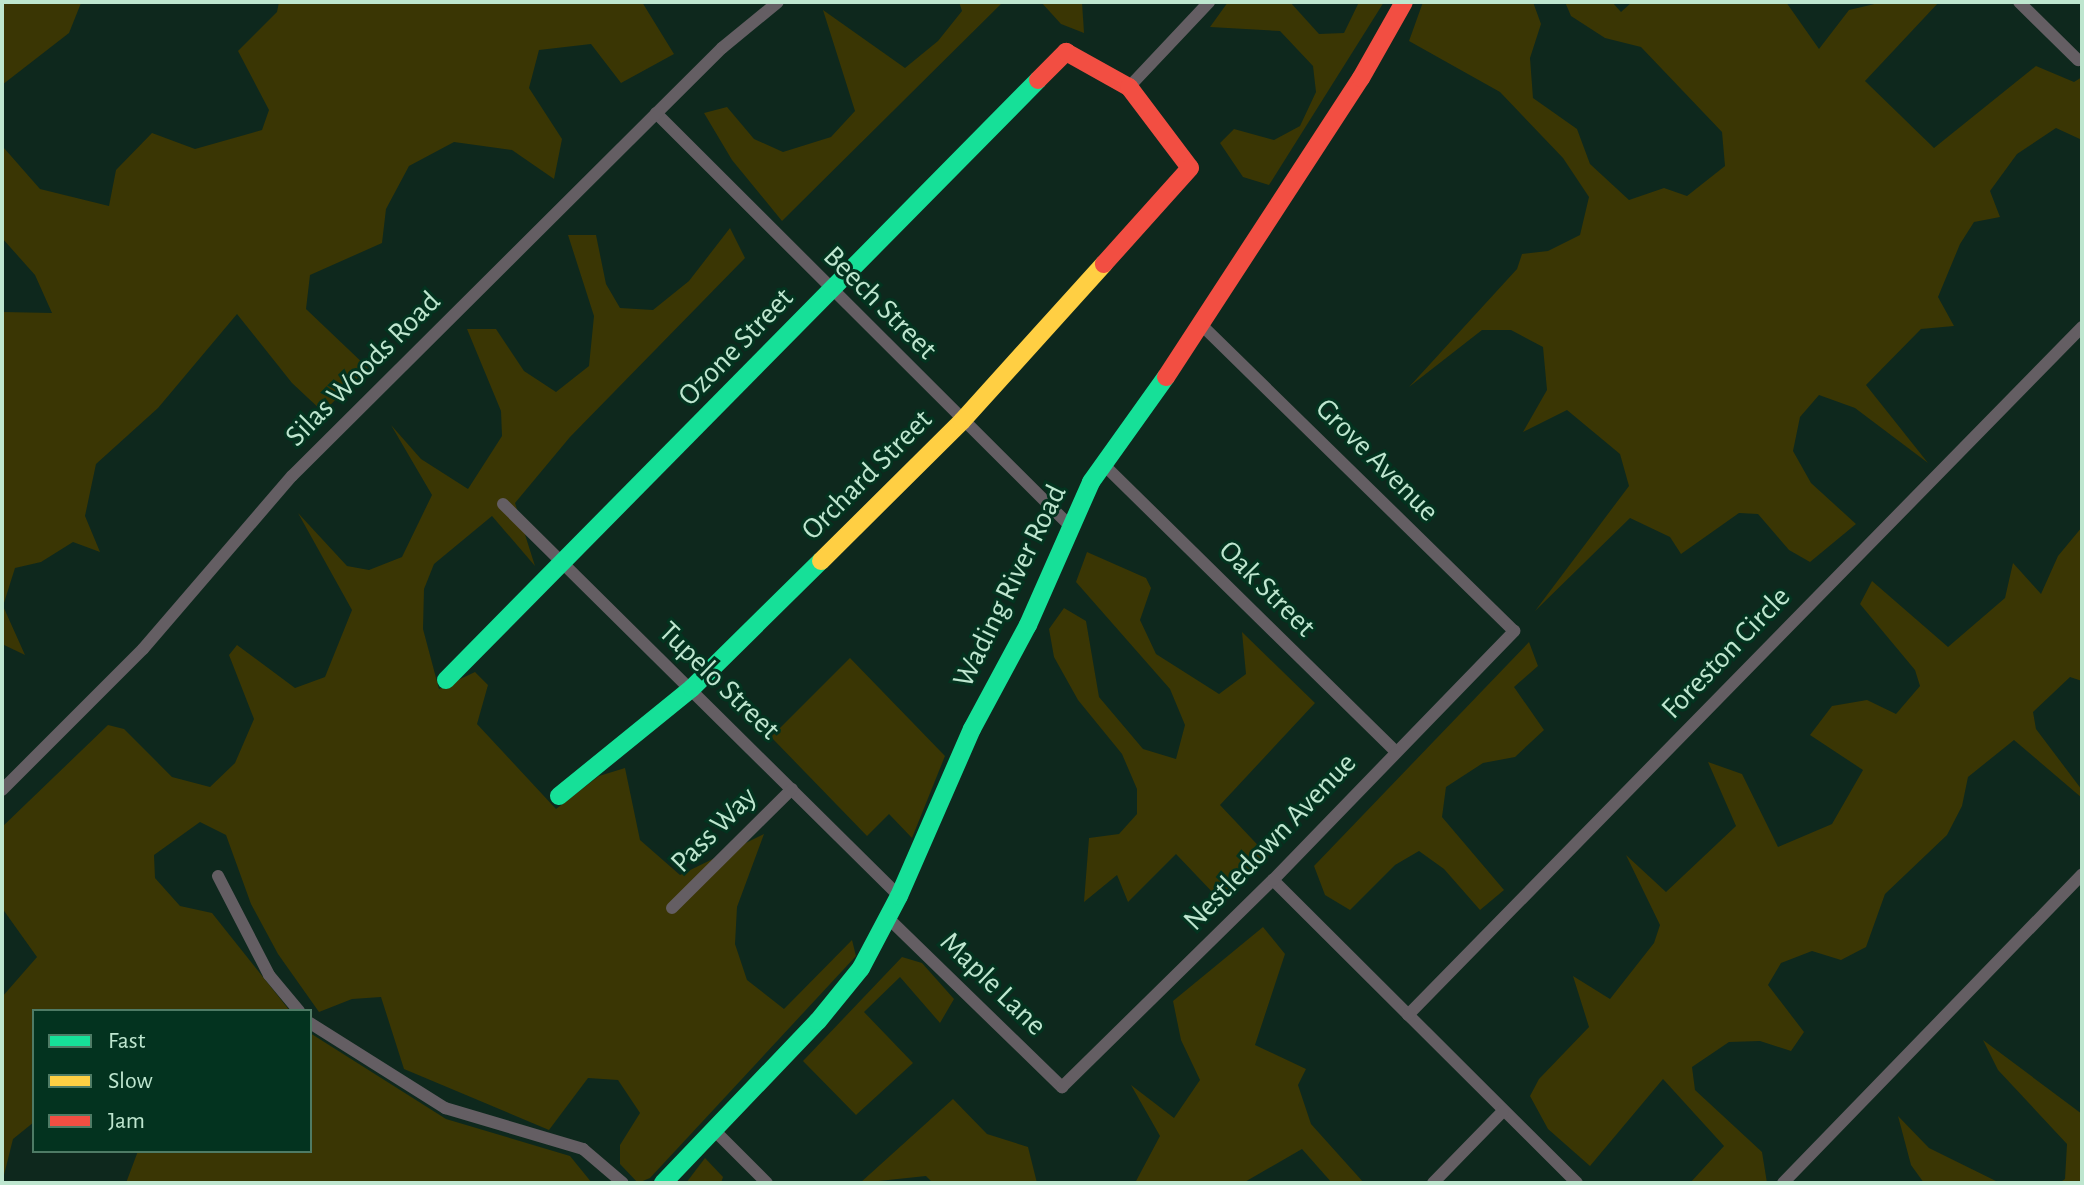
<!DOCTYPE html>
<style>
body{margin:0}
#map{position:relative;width:2084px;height:1185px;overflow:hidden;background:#0e281d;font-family:"Alegreya Sans",sans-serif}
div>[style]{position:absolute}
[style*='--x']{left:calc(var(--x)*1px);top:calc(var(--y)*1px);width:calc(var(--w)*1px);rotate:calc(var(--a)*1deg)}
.green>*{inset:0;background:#3a3604}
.street>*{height:12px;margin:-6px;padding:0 6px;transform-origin:6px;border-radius:6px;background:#645e63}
.fast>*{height:18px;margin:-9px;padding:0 9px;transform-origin:9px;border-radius:9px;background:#16e098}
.slow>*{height:18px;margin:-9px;padding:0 9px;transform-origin:9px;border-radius:9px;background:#ffcf43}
.jam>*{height:18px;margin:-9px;padding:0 9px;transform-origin:9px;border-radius:9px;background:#f24e42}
span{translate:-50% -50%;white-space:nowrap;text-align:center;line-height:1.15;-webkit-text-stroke:6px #03331f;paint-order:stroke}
.street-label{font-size:30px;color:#bee6cf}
.frame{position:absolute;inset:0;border:4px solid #bee6cf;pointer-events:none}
.legend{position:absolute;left:32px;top:1009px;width:280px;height:144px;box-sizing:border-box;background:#03331f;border:2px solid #4e7b65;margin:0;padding:10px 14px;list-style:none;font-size:24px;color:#bee6cf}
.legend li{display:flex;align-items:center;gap:16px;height:40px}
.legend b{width:40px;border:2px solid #4e7b65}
</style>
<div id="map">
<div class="green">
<i style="clip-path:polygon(2px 2px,81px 3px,69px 33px,2px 85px)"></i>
<i style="clip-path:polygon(279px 2px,642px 2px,674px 54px,621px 83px,591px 44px,539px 50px,529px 88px,562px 139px,554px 179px,512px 150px,454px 142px,409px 166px,386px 209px,382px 243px,310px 275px,306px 309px,368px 368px,323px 412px,292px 383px,237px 314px,158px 408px,96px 464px,85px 516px,100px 552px,73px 542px,41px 562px,15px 568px,3px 606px,25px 655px,2px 644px,2px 312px,52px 313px,35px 275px,2px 238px,2px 138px,4px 148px,40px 189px,109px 206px,116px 170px,152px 133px,195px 149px,262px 130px,269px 110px,238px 51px,277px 12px)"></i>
<i style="clip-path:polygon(959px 2px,1003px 2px,782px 221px,732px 160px,704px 113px,727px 107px,754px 139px,783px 152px,831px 137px,855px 111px,823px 10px,905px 68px,938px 41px,962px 11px)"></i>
<i style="clip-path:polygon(1041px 2px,1082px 2px,1084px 33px,1061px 24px)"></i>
<i style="clip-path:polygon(1228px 2px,1290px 2px,1319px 34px,1344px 33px,1359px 2px,1384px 2px,1269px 185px,1243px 177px,1220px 143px,1234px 129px,1274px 140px,1300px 126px,1316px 92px,1313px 66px,1280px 31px,1210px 27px)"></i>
<i style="clip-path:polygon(1423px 2px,1533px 2px,1541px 24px,1530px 58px,1533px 98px,1577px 129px,1590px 164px,1629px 200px,1664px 188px,1687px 196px,1725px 166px,1722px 132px,1641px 47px,1605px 38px,1571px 16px,1565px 2px,1612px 2px,1621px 12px,1632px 2px,1786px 2px,1819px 49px,1849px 10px,1883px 2px,1939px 2px,1865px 81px,1934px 148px,2036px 66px,2074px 82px,2082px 77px,2082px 140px,2056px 128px,2017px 154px,1990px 191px,2000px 217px,1974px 222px,1960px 244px,1938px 297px,1954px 326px,1921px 329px,1866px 385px,1928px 463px,1855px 408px,1819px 395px,1800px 417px,1793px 451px,1811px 483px,1856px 524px,1810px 562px,1789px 550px,1758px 514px,1739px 513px,1681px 554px,1670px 537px,1630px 518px,1535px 611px,1629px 486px,1620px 454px,1567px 410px,1523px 432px,1547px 390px,1543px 347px,1511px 330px,1482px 330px,1409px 387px,1517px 269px,1522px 254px,1548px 251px,1580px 235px,1589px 197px,1563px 158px,1500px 92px,1409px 41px)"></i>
<i style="clip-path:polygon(730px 228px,745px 258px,570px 437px,515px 503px,535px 566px,492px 516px,434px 564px,424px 589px,423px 629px,439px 689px,475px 672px,488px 685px,477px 724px,556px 809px,599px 776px,625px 768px,640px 840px,680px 875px,764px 834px,737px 907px,735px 944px,747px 980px,784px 1009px,852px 940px,856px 956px,650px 1178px,638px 1183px,620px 1164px,620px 1145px,640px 1113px,618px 1080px,588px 1078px,549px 1130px,404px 1069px,381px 997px,352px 999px,319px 1012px,278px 954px,251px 904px,226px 835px,200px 822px,154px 855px,155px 878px,180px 906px,212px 913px,290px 1011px,34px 1011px,34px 1122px,13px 1139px,2px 1183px,2px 997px,37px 957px,2px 908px,2px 827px,108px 725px,124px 729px,172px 777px,210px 787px,235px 763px,254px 719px,229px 655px,237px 645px,295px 688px,325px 677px,352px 610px,298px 513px,347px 566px,369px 570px,402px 557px,432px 495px,391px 425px,421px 459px,468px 489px,502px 436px,501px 411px,467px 329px,496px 329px,524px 371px,556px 392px,589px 366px,594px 316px,568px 235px,596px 235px,606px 284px,620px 308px,653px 310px,689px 281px)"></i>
<i style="clip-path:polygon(2082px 527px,2082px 681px,2070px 677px,2033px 712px,2036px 729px,2082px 790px,2082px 798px,2014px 740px,1968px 777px,1962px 806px,1947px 835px,1885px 894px,1866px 947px,1841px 960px,1812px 951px,1781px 963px,1768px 985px,1804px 1032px,1791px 1051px,1760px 1041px,1729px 1042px,1692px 1067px,1695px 1090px,1762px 1152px,1767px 1183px,1690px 1183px,1724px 1146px,1663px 1079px,1590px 1166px,1548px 1129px,1530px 1096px,1539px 1079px,1589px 1027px,1573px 976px,1610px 999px,1654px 943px,1660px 925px,1626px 855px,1666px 892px,1736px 826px,1708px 762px,1742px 774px,1778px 847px,1832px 824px,1863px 770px,1810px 735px,1832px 706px,1867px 700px,1896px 714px,1920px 686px,1915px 670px,1860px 604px,1872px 581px,1948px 647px,2005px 598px,2013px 563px,2041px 594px,2058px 556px)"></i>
<i style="clip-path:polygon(1087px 552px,1146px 578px,1151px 588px,1140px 620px,1156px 654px,1219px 694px,1246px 674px,1242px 632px,1315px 703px,1220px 805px,1269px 857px,1217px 897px,1176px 854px,1128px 902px,1117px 875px,1084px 902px,1089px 838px,1119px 834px,1137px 814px,1137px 789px,1122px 754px,1078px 700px,1054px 657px,1049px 629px,1064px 608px,1086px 621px,1099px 697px,1143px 749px,1176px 759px,1185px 725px,1170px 689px,1076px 582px)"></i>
<i style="clip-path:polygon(1529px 642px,1538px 666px,1514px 687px,1544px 730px,1515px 757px,1483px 763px,1446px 787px,1442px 817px,1504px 890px,1480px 910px,1444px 869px,1419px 851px,1395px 865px,1350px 910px,1325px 895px,1314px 866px)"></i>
<i style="clip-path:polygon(850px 658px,945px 756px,912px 838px,889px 814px,867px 836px,771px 737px)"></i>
<i style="clip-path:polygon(1263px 927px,1285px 954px,1255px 1045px,1306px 1069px,1298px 1085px,1311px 1124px,1364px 1183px,1332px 1183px,1302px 1149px,1243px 1183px,1135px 1183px,1160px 1136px,1131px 1085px,1174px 1118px,1200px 1080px,1181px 1040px,1173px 1001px)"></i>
<i style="clip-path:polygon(902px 957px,922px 963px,954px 999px,940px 1023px,900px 977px,864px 1012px,913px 1063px,856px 1115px,803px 1061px)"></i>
<i style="clip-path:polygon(310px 1033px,446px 1119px,570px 1156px,592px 1183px,126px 1183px,138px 1151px,310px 1151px)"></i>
<i style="clip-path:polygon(1983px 1040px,2082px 1114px,2082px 1183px,2059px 1183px,2065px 1179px,2067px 1144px,1998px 1070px)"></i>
<i style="clip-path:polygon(953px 1099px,987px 1134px,1028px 1147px,1037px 1183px,933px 1183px,926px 1176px,860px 1183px)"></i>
<i style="clip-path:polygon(1898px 1116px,1929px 1148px,2000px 1183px,1924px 1183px,1911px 1165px)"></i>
<i style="clip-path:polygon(705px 1158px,723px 1177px,721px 1183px,686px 1183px)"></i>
</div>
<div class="street">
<i style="--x:2019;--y:2;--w:83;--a:44.5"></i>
<i style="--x:1129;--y:87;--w:117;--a:-46.7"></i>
<i style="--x:656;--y:113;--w:586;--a:44.93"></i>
<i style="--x:1102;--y:463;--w:411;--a:44.5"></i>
<i style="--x:503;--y:504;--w:557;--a:44.71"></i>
<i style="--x:2;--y:790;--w:199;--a:-45"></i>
<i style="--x:143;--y:649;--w:228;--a:-49.3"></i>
<i style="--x:292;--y:476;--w:607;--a:-44.87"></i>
<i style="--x:722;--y:48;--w:72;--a:-39.4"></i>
<i style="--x:218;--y:876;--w:111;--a:62.7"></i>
<i style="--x:269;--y:975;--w:47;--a:50.2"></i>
<i style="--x:1273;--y:880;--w:429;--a:44.9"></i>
<i style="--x:672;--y:908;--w:169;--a:-44.8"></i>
<i style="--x:888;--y:918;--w:243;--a:44.2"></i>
<i style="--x:1062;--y:1087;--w:296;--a:-44.5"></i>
<i style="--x:1273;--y:880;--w:347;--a:-45.9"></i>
<i style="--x:1514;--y:631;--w:437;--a:-135.6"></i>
<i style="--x:1408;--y:1015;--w:963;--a:-45.59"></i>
<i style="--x:310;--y:1023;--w:160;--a:32.2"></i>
<i style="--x:445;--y:1108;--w:144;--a:16.5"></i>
<i style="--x:583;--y:1149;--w:52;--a:40.4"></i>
<i style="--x:716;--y:1132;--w:72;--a:45"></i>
<i style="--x:1433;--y:1183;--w:100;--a:-45.8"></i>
<i style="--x:1783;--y:1183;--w:430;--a:-45.9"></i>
</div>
<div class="fast">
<i style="--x:446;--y:680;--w:843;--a:-45.38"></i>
<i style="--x:559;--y:796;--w:171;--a:-39.1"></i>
<i style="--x:692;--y:688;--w:181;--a:-44.6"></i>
<i style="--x:663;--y:1183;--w:224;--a:-46.3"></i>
<i style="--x:818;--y:1021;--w:68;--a:-50.9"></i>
<i style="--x:861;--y:968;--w:81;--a:-62.2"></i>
<i style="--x:899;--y:896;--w:182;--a:-66.4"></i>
<i style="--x:972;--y:729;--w:118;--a:-61.7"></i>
<i style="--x:1028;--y:625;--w:156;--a:-66.2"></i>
<i style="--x:1091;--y:482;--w:129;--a:-54.5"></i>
</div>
<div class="slow">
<i style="--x:821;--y:561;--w:199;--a:-44.8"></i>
<i style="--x:962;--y:421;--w:212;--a:-47.9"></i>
</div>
<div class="jam">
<i style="--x:1038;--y:80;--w:40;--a:-45"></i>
<i style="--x:1066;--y:52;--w:72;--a:29.1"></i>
<i style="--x:1129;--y:87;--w:101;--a:53"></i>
<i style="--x:1190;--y:168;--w:129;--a:131.9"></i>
<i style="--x:1166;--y:377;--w:357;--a:-56.9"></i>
<i style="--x:1361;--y:78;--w:87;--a:-60.5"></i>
</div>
<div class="street-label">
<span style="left:880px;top:303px;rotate:45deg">Beech Street</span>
<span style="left:736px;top:347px;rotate:-46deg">Ozone Street</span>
<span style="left:363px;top:369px;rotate:-45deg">Silas Woods Road</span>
<span style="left:1377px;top:460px;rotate:45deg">Grove Avenue</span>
<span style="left:867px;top:475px;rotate:-45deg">Orchard Street</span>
<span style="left:1010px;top:586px;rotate:-64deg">Wading River Road</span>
<span style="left:1267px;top:589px;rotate:45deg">Oak Street</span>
<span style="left:1726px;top:653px;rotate:-46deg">Foreston Circle</span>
<span style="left:719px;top:681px;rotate:44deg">Tupelo Street</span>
<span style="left:714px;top:830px;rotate:-45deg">Pass Way</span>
<span style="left:1270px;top:842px;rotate:-46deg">Nestledown Avenue</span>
<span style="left:993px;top:984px;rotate:44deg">Maple Lane</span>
</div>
<div class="frame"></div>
<ul class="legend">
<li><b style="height:10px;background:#16e098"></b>Fast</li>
<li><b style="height:10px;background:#ffcf43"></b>Slow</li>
<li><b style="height:10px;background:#f24e42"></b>Jam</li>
</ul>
</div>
